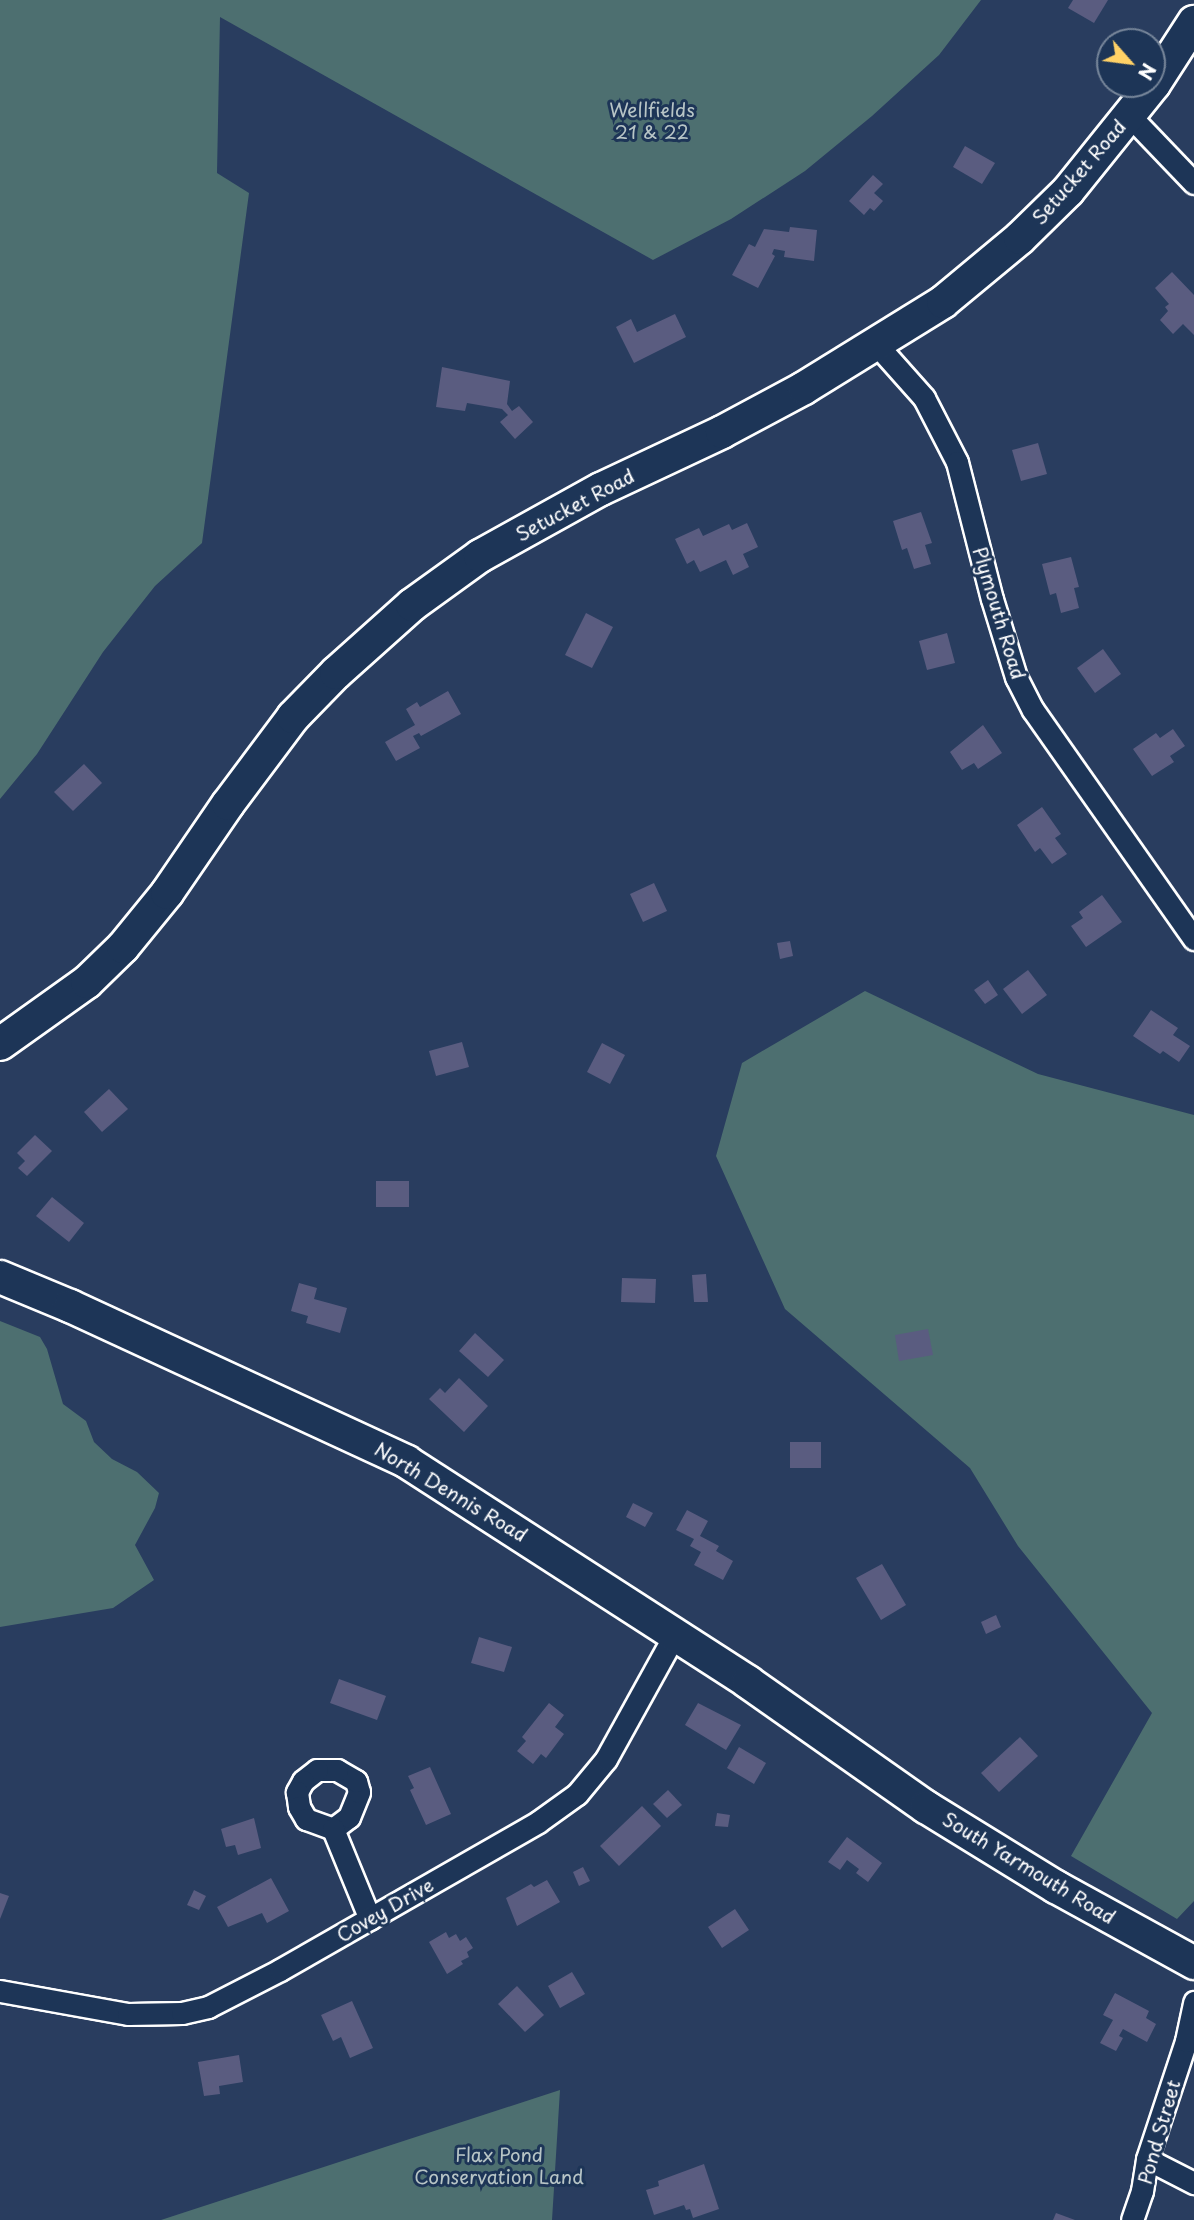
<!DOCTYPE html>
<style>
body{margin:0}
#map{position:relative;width:1194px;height:2220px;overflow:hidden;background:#293d5f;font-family:"Playpen Sans",sans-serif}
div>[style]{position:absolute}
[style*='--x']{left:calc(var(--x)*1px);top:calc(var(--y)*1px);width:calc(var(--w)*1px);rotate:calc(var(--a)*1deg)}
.green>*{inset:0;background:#4d6f70}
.building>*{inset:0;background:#5a5c80}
.roads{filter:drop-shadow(2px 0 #fff) drop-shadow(-2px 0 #fff) drop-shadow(0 2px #fff) drop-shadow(0 -2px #fff)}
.street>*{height:21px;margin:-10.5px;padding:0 10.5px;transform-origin:10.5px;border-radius:10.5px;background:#1d3557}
.secondary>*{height:32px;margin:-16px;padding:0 16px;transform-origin:16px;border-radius:16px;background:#1d3557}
span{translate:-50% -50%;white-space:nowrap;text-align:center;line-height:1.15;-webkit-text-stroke:6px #1d3557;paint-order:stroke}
.park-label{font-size:19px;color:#b8c5c6}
.street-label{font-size:19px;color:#fff}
.north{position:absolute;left:1096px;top:28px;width:70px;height:70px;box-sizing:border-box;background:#1d3557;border:2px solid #77869a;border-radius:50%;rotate:118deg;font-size:19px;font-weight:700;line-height:28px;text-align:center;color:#fff}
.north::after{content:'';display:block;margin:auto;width:24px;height:32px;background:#ffd166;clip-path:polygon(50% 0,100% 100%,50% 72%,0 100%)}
</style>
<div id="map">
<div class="green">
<i style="clip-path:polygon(0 0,981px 0,939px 55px,872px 116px,805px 171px,731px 219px,653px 260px,220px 17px,217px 173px,249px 193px,202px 543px,155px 586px,103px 652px,37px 754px,0 799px)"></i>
<i style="clip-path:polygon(865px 991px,1038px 1074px,1194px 1115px,1194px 1901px,1177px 1919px,1071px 1856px,1152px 1713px,1018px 1546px,970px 1468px,785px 1309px,716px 1156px,742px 1063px)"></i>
<i style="clip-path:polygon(0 1321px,40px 1337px,47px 1349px,63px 1404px,86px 1421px,94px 1442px,112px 1459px,137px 1472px,159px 1493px,155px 1508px,135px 1545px,154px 1580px,113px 1608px,0 1627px)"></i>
<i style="clip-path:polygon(560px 2090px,552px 2220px,161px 2220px)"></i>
</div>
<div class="building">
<i style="clip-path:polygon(1073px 0,1108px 0,1094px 23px,1068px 8px)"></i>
<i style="clip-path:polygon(965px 146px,995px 163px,982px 184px,953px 167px)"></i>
<i style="clip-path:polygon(873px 175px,883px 184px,874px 193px,883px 201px,874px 211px,870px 208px,864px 215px,849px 201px)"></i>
<i style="clip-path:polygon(790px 227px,817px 230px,814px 261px,784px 257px,785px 251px,774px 249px,772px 254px,775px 256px,758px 288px,732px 275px,749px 244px,755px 247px,764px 229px,789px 232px)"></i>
<i style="clip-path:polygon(1172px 272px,1194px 295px,1194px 335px,1183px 324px,1173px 334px,1160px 320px,1168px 311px,1165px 307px,1169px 304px,1155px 288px)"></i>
<i style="clip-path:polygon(675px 314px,686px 337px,634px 363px,616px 327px,631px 319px,637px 332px)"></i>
<i style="clip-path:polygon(442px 367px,510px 381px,507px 404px,512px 411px,519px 406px,533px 422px,515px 439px,500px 422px,508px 415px,502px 409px,467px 403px,465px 411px,436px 407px)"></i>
<i style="clip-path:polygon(1038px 443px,1047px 474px,1021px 481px,1012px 450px)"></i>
<i style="clip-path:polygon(921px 512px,932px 543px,925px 545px,931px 564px,914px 569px,907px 548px,902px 550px,893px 521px)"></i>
<i style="clip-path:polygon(747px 523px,758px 547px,743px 554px,749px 567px,733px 575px,726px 560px,700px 572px,694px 560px,687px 564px,675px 539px,699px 528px,703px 536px,729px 524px,732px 530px)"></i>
<i style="clip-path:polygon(1071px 557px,1079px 587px,1074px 588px,1079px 608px,1061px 613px,1056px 593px,1050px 595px,1042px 564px)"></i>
<i style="clip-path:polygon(586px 613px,613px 627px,592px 668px,565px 655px)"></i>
<i style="clip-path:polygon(947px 633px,955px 663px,927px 670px,919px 641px)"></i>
<i style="clip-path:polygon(1103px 649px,1121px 674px,1095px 693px,1077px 668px)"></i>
<i style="clip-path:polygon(448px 691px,461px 714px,421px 736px,419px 733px,413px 736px,420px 748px,396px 761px,385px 742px,415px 725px,406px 709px,417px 702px,420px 707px)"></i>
<i style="clip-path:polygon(983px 725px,1002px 753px,978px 769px,974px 763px,962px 770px,950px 752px)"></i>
<i style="clip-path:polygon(1173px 729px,1185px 746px,1170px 756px,1174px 762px,1152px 776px,1133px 749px,1156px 733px,1160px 738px)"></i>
<i style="clip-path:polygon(84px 764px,102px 783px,73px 811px,54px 792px)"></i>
<i style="clip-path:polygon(1042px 807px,1061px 834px,1055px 838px,1067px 854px,1052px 864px,1040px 848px,1035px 852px,1017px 825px)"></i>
<i style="clip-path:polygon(654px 883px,667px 911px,643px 922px,630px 894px)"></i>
<i style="clip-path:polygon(1102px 895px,1122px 922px,1086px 947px,1071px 926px,1083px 918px,1079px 912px)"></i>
<i style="clip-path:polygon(790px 941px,793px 956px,780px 959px,777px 943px)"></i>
<i style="clip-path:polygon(1028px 970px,1047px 995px,1022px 1014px,1003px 989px)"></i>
<i style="clip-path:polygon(988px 980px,998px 995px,985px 1004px,974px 990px)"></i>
<i style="clip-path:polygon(1151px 1010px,1178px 1028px,1173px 1035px,1190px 1046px,1179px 1062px,1163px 1051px,1160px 1054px,1133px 1036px)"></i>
<i style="clip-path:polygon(462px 1042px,469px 1067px,436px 1076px,429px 1051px)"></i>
<i style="clip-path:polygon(602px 1043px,625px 1055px,610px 1084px,587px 1072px)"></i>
<i style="clip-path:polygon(109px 1089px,128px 1109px,102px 1132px,84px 1112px)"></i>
<i style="clip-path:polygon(35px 1135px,52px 1151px,27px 1176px,18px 1168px,25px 1161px,17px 1153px)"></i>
<i style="clip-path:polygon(376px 1181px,409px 1181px,409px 1207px,376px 1207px)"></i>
<i style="clip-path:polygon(52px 1197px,84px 1223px,69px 1242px,36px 1216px)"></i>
<i style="clip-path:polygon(706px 1274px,708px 1302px,694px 1302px,692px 1275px)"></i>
<i style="clip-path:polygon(622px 1278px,656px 1279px,655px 1303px,621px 1302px)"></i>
<i style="clip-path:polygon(299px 1283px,317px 1288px,314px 1299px,347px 1308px,340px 1333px,306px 1323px,308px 1316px,291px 1311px)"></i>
<i style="clip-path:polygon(928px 1329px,933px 1355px,899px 1361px,895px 1335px)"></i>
<i style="clip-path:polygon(475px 1333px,504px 1360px,488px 1377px,459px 1351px)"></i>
<i style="clip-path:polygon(459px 1378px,488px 1406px,464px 1432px,429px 1399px,440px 1388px,445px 1393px)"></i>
<i style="clip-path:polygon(790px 1442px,821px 1442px,821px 1468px,790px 1468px)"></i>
<i style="clip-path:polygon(633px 1503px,653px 1513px,645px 1527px,626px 1517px)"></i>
<i style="clip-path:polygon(687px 1510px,708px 1521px,700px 1536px,719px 1546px,716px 1551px,733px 1561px,723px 1580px,694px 1565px,701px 1552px,690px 1546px,694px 1539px,676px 1530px)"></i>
<i style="clip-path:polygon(882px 1564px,906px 1605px,881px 1620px,856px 1578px)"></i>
<i style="clip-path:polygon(996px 1615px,1001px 1627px,986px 1634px,981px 1622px)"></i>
<i style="clip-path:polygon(479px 1637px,512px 1647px,504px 1672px,471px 1663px)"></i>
<i style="clip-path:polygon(339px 1679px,386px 1696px,377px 1720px,330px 1703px)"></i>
<i style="clip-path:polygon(549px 1703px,564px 1715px,555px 1727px,564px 1734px,546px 1758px,541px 1754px,533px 1764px,517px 1751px,526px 1741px,522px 1737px)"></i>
<i style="clip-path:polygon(698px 1703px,741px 1725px,726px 1750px,685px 1725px)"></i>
<i style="clip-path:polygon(1020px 1737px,1038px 1756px,999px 1792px,981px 1773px)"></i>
<i style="clip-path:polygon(739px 1747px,766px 1763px,754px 1784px,727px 1768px)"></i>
<i style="clip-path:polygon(430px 1767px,451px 1814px,426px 1825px,410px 1790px,414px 1788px,408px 1776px)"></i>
<i style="clip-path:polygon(668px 1790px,682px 1805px,667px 1818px,653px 1804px)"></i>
<i style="clip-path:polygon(642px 1806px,661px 1826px,619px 1866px,600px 1846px)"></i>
<i style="clip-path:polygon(717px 1813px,730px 1815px,728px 1827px,715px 1826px)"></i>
<i style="clip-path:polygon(254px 1818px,261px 1848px,238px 1855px,235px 1845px,226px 1847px,221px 1829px)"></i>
<i style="clip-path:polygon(847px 1837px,882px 1863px,868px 1882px,856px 1873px,859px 1869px,847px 1860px,840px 1870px,828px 1862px)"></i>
<i style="clip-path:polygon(583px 1867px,590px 1881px,579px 1886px,573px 1872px)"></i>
<i style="clip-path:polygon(271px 1878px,289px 1911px,267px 1923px,262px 1913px,228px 1927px,217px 1907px)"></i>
<i style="clip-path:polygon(547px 1880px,560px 1902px,517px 1926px,506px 1898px,531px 1884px,534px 1887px)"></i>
<i style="clip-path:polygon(194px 1890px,206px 1896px,199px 1910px,187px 1905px)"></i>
<i style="clip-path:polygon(0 1893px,9px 1896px,0 1919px)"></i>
<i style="clip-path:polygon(735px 1909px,749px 1930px,722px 1948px,708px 1927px)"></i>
<i style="clip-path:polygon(446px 1932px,449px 1938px,456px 1934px,460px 1941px,466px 1937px,473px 1948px,467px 1952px,469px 1957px,461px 1961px,463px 1964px,447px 1974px,429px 1942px)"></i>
<i style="clip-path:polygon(572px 1972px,585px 1994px,560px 2008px,548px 1986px)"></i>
<i style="clip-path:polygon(517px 1986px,544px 2015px,525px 2032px,498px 2004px)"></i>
<i style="clip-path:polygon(1115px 1993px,1149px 2011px,1146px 2018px,1156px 2024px,1147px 2042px,1123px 2029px,1119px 2036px,1123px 2038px,1116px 2051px,1100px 2043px,1113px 2020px,1103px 2015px)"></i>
<i style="clip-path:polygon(352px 2001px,373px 2048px,350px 2058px,341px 2037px,333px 2041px,321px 2015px)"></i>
<i style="clip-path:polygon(239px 2055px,243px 2082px,219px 2086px,220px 2094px,204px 2096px,198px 2062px)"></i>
<i style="clip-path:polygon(704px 2164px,719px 2209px,693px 2218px,690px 2209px,686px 2210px,684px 2205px,654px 2215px,646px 2190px,659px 2186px,658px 2181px)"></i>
<i style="clip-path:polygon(1056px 2213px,1075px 2220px,1053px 2220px)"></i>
</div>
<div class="roads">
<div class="street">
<i style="--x:1129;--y:115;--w:94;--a:46.3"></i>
<i style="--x:877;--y:345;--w:71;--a:48.4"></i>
<i style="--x:924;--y:398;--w:72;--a:62.7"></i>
<i style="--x:957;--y:462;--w:141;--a:75.7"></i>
<i style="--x:992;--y:599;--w:82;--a:72.9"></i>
<i style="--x:1016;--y:677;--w:37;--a:63"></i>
<i style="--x:1033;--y:710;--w:280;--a:54.9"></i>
<i style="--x:333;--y:1829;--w:20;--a:-37"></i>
<i style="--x:349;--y:1817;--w:27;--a:-68"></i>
<i style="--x:359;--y:1792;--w:11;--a:-105"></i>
<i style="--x:356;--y:1781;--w:22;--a:-150"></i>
<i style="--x:337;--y:1770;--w:20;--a:180"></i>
<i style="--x:317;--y:1770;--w:18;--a:142"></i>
<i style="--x:303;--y:1781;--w:13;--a:119"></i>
<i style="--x:297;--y:1792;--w:15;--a:82"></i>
<i style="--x:299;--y:1807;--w:14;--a:60"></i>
<i style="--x:306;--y:1819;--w:29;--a:20"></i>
<i style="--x:333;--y:1829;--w:97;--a:67.7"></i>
<i style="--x:0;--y:1991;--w:130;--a:10.2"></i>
<i style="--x:128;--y:2014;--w:54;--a:-1.1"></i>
<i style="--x:182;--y:2013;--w:27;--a:-13"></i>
<i style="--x:208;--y:2007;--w:81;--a:-27.2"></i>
<i style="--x:280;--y:1970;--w:297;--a:-29.8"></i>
<i style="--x:538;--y:1822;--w:48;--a:-35.7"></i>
<i style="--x:577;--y:1794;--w:45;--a:-50.4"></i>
<i style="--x:606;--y:1759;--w:143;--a:-61.1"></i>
<i style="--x:1147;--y:2159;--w:53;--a:27.1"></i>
<i style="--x:1132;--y:2220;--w:31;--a:-71"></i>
<i style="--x:1142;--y:2191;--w:32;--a:-81"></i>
<i style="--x:1147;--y:2159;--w:124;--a:-71.7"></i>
<i style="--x:1186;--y:2041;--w:40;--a:-78"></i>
</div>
<div class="secondary">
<i style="--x:0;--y:1044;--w:107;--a:-35.5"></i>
<i style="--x:87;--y:982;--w:50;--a:-44.2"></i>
<i style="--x:123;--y:947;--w:70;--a:-50.8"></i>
<i style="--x:167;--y:893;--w:108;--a:-55.6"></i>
<i style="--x:228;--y:804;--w:109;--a:-53.2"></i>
<i style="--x:293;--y:717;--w:62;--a:-45.7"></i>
<i style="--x:336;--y:673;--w:102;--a:-41.8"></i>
<i style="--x:412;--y:605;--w:84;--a:-35.8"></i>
<i style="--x:480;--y:556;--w:138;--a:-29"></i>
<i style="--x:601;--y:489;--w:134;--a:-25.2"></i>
<i style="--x:722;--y:432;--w:93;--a:-28.2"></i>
<i style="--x:804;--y:388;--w:163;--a:-31.7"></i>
<i style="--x:943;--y:302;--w:100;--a:-39.7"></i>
<i style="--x:1020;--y:238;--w:67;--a:-44.4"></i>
<i style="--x:1068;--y:191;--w:137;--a:-51.2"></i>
<i style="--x:1154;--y:84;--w:74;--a:-57.2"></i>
<i style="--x:0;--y:1277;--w:76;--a:22.5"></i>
<i style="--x:70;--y:1306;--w:371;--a:24.8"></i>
<i style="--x:407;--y:1462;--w:406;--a:32.8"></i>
<i style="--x:748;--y:1682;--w:218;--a:35.1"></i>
<i style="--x:926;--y:1807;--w:153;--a:31.6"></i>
<i style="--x:1056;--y:1887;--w:158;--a:28.8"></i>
</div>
</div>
<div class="park-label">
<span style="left:652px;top:121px">Wellfields<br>21 &amp; 22</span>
<span style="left:499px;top:2166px">Flax Pond<br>Conservation Land</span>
</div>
<div class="street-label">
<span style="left:1079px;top:172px;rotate:-49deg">Setucket Road</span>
<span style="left:575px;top:505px;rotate:-28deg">Setucket Road</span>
<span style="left:999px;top:613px;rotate:73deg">Plymouth Road</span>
<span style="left:451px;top:1492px;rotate:31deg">North Dennis Road</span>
<span style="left:1029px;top:1868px;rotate:31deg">South Yarmouth Road</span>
<span style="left:385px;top:1910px;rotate:-30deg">Covey Drive</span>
<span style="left:1159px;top:2132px;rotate:-74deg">Pond Street</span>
</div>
<div class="north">N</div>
</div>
